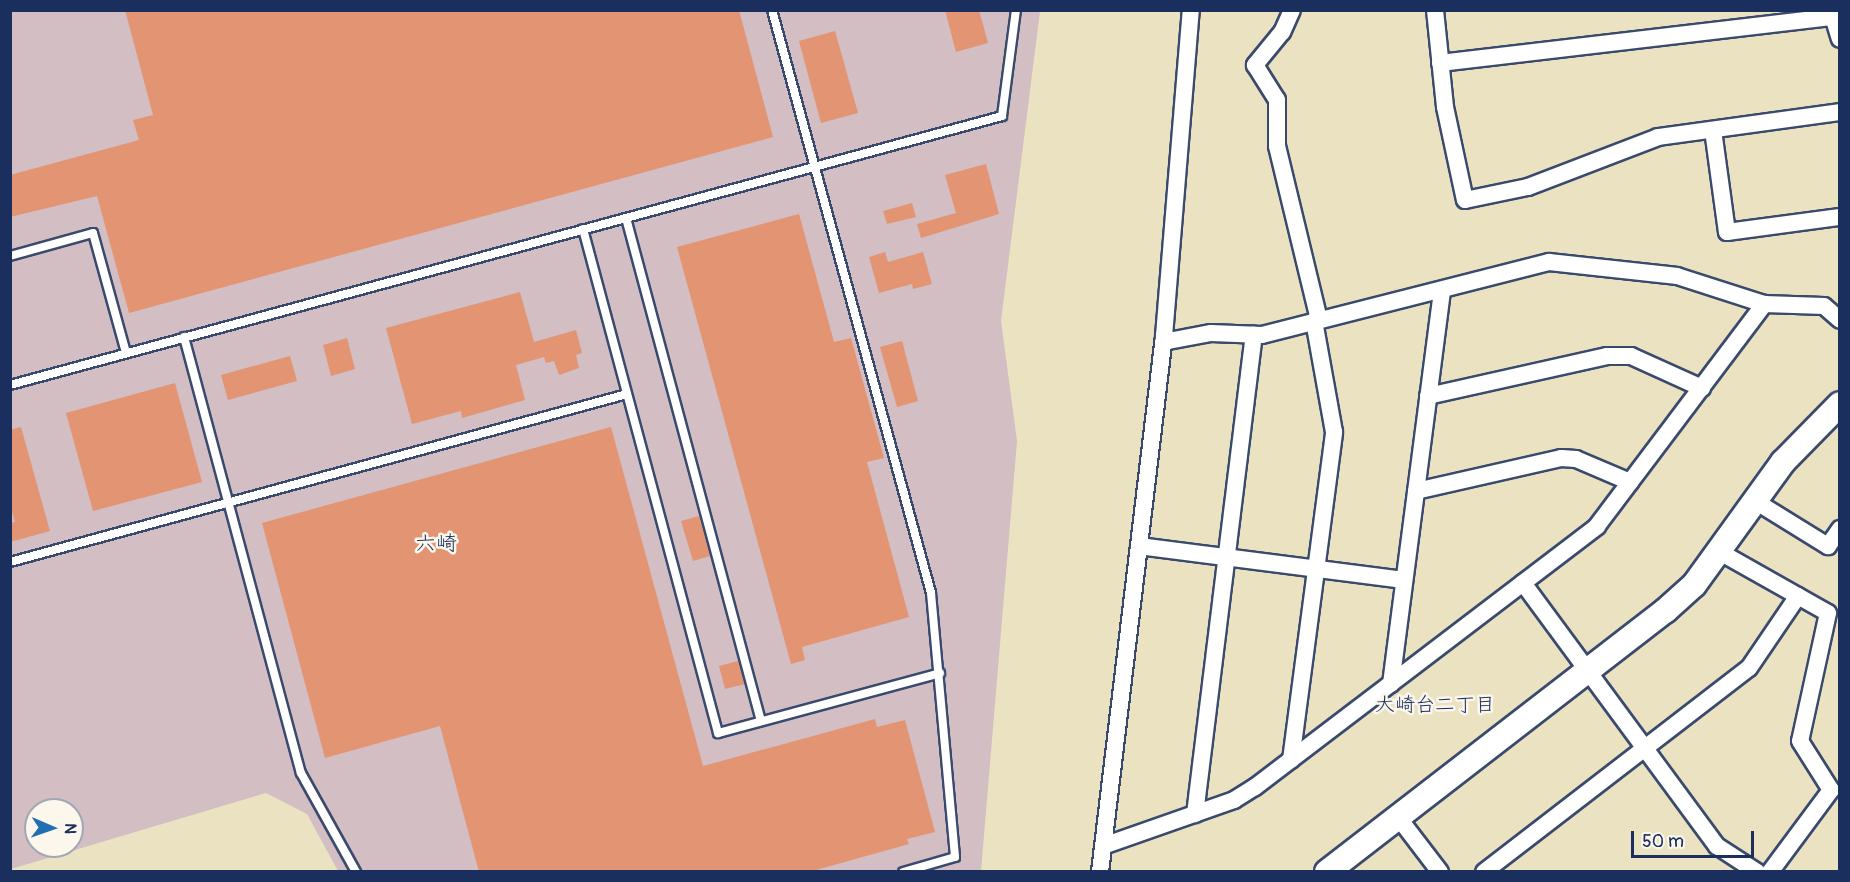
<!DOCTYPE html>
<meta charset="utf-8">
<style>
body{margin:0}
#map{position:relative;width:1850px;height:882px;overflow:hidden;background:#ebe2c1;font-family:Pangolin,"Klee One",sans-serif}
div>[style]{position:absolute}
[style*='--x']{left:calc(var(--x)*1px);top:calc(var(--y)*1px);width:calc(var(--w)*1px);rotate:calc(var(--a)*1deg)}
.industrial>*{inset:0;background:#d2bec3}
.building>*{inset:0;background:#e29473}
.roads{filter:drop-shadow(2px 0 #3a4a6d) drop-shadow(-2px 0 #3a4a6d) drop-shadow(0 2px #3a4a6d) drop-shadow(0 -2px #3a4a6d)}
.lane>*{height:8px;margin:-4px;padding:0 4px;transform-origin:4px;border-radius:4px;background:#fff}
.street>*{height:16px;margin:-8px;padding:0 8px;transform-origin:8px;border-radius:8px;background:#fff}
.secondary>*{height:24px;margin:-12px;padding:0 12px;transform-origin:12px;border-radius:12px;background:#fff}
span{translate:-50% -50%;white-space:nowrap;text-align:center;line-height:1.15;-webkit-text-stroke:5px #fbf7ec;paint-order:stroke}
.neighbourhood-label{font-size:20px;color:#1b2f5e}
.quarter-label{font-size:21px;color:#1b2f5e}
.frame{position:absolute;inset:0;border:12px solid #1b2f5e;pointer-events:none}
.north{position:absolute;left:24px;top:798px;width:60px;height:60px;box-sizing:border-box;background:#fbf7ec;border:2px solid #a1a7b3;border-radius:50%;rotate:92deg;font-size:16px;font-weight:700;line-height:24px;text-align:center;color:#1b2f5e}
.north::after{content:'';display:block;margin:auto;width:21px;height:27px;background:#1f6fb2;clip-path:polygon(50% 0,100% 100%,50% 72%,0 100%)}
.scale{position:absolute;left:1631px;top:831px;width:123px;height:27px;box-sizing:border-box;border:3px solid #1b2f5e;border-top:0;padding-left:8px;font-size:18px;line-height:21px;white-space:nowrap;color:#1b2f5e;-webkit-text-stroke:4px #fbf7ec;paint-order:stroke}
</style>
<div id="map">
<div class="industrial">
<i style="clip-path:polygon(evenodd,11px 11px,1040px 11px,1001px 321px,1017px 441px,981px 871px,338px 871px,307px 814px,266px 793px,11px 869px,11px 11px,36px 810px,72px 810px,72px 846px,36px 846px,36px 810px)"></i>
</div>
<div class="building">
<i style="clip-path:polygon(125px 10px,739px 10px,773px 137px,129px 313px,97px 196px,10px 217px,10px 175px,139px 140px,133px 120px,153px 115px)"></i>
<i style="clip-path:polygon(945px 10px,979px 10px,988px 43px,956px 52px)"></i>
<i style="clip-path:polygon(835px 31px,858px 113px,821px 123px,799px 41px)"></i>
<i style="clip-path:polygon(986px 164px,999px 214px,921px 238px,917px 224px,956px 213px,945px 175px)"></i>
<i style="clip-path:polygon(912px 203px,916px 217px,887px 224px,883px 211px)"></i>
<i style="clip-path:polygon(799px 214px,834px 342px,851px 338px,884px 458px,867px 462px,909px 617px,802px 647px,805px 660px,791px 664px,677px 247px)"></i>
<i style="clip-path:polygon(885px 252px,888px 262px,923px 252px,932px 284px,913px 289px,912px 284px,879px 293px,869px 257px)"></i>
<i style="clip-path:polygon(520px 292px,534px 342px,576px 330px,582px 353px,576px 355px,579px 368px,559px 375px,554px 361px,546px 363px,544px 357px,516px 365px,525px 400px,462px 418px,461px 411px,412px 424px,386px 328px)"></i>
<i style="clip-path:polygon(347px 338px,355px 369px,331px 376px,323px 345px)"></i>
<i style="clip-path:polygon(902px 341px,918px 401px,897px 407px,880px 347px)"></i>
<i style="clip-path:polygon(290px 356px,297px 381px,228px 400px,221px 375px)"></i>
<i style="clip-path:polygon(175px 383px,202px 482px,93px 511px,66px 413px)"></i>
<i style="clip-path:polygon(21px 427px,50px 531px,10px 542px,10px 523px,15px 522px,10px 505px,10px 430px)"></i>
<i style="clip-path:polygon(611px 427px,703px 766px,875px 719px,877px 727px,905px 720px,935px 832px,907px 839px,909px 844px,809px 872px,479px 872px,440px 726px,325px 758px,262px 523px)"></i>
<i style="clip-path:polygon(699px 516px,710px 556px,693px 561px,681px 521px)"></i>
<i style="clip-path:polygon(738px 661px,745px 684px,725px 689px,719px 666px)"></i>
</div>
<div class="roads">
<div class="lane">
<i style="--x:772;--y:10;--w:604;--a:74.74"></i>
<i style="--x:931;--y:593;--w:265;--a:84.8"></i>
<i style="--x:955;--y:857;--w:54;--a:163.9"></i>
<i style="--x:626;--y:218;--w:521;--a:74.98"></i>
<i style="--x:583;--y:229;--w:522;--a:75"></i>
<i style="--x:718;--y:733;--w:230;--a:-15.1"></i>
<i style="--x:10;--y:256;--w:86;--a:-15.5"></i>
<i style="--x:93;--y:233;--w:124;--a:74.6"></i>
<i style="--x:184;--y:337;--w:451;--a:75"></i>
<i style="--x:301;--y:773;--w:113;--a:60.9"></i>
<i style="--x:10;--y:385;--w:1028;--a:-15.17"></i>
<i style="--x:1002;--y:116;--w:107;--a:-82.5"></i>
<i style="--x:10;--y:562;--w:639;--a:-15.23"></i>
</div>
<div class="street">
<i style="--x:1292;--y:10;--w:24;--a:114"></i>
<i style="--x:1282;--y:32;--w:43;--a:129.3"></i>
<i style="--x:1255;--y:65;--w:41;--a:57.8"></i>
<i style="--x:1277;--y:100;--w:46;--a:90"></i>
<i style="--x:1277;--y:146;--w:178;--a:76.4"></i>
<i style="--x:1435;--y:10;--w:98;--a:84.1"></i>
<i style="--x:1445;--y:107;--w:95;--a:77.9"></i>
<i style="--x:1465;--y:200;--w:64;--a:-11.7"></i>
<i style="--x:1528;--y:187;--w:139;--a:-21"></i>
<i style="--x:1658;--y:137;--w:184;--a:-7.8"></i>
<i style="--x:1831;--y:10;--w:30;--a:73"></i>
<i style="--x:1440;--y:63;--w:396;--a:-6.7"></i>
<i style="--x:1713;--y:130;--w:103;--a:82.2"></i>
<i style="--x:1727;--y:232;--w:114;--a:-7.6"></i>
<i style="--x:1163;--y:342;--w:49;--a:-10.6"></i>
<i style="--x:1211;--y:333;--w:51;--a:2.2"></i>
<i style="--x:1262;--y:335;--w:296;--a:-14.3"></i>
<i style="--x:1549;--y:262;--w:129;--a:6.2"></i>
<i style="--x:1677;--y:276;--w:91;--a:17.8"></i>
<i style="--x:1764;--y:304;--w:60;--a:1.9"></i>
<i style="--x:1824;--y:306;--w:21;--a:41"></i>
<i style="--x:1428;--y:396;--w:183;--a:-12.6"></i>
<i style="--x:1607;--y:356;--w:24;--a:0"></i>
<i style="--x:1631;--y:356;--w:78;--a:24.3"></i>
<i style="--x:1416;--y:491;--w:149;--a:-12.8"></i>
<i style="--x:1561;--y:458;--w:15;--a:4"></i>
<i style="--x:1576;--y:459;--w:59;--a:23.1"></i>
<i style="--x:1755;--y:501;--w:86;--a:31.7"></i>
<i style="--x:1828;--y:546;--w:21;--a:-55"></i>
<i style="--x:1139;--y:546;--w:267;--a:7.3"></i>
<i style="--x:1718;--y:551;--w:126;--a:29.4"></i>
<i style="--x:1828;--y:613;--w:131;--a:102.3"></i>
<i style="--x:1800;--y:741;--w:58;--a:57.7"></i>
<i style="--x:1831;--y:790;--w:102;--a:126.6"></i>
<i style="--x:1523;--y:583;--w:327;--a:53.6"></i>
<i style="--x:1717;--y:846;--w:48;--a:33"></i>
<i style="--x:1391;--y:684;--w:395;--a:-82.6"></i>
<i style="--x:1291;--y:760;--w:331;--a:-82.5"></i>
<i style="--x:1334;--y:432;--w:113;--a:-100.2"></i>
<i style="--x:1195;--y:814;--w:483;--a:-83"></i>
<i style="--x:1398;--y:817;--w:69;--a:52.6"></i>
<i style="--x:1103;--y:846;--w:139;--a:-19.3"></i>
<i style="--x:1234;--y:800;--w:25;--a:-32"></i>
<i style="--x:1255;--y:787;--w:430;--a:-37.3"></i>
<i style="--x:1597;--y:526;--w:278;--a:-53"></i>
<i style="--x:1100;--y:872;--w:540;--a:-83.19"></i>
<i style="--x:1164;--y:336;--w:327;--a:-85.3"></i>
<i style="--x:1484;--y:872;--w:334;--a:-37.6"></i>
<i style="--x:1749;--y:668;--w:87;--a:-55.8"></i>
</div>
<div class="secondary">
<i style="--x:1327;--y:872;--w:427;--a:-37.7"></i>
<i style="--x:1665;--y:611;--w:39;--a:-42"></i>
<i style="--x:1694;--y:585;--w:152;--a:-54.1"></i>
<i style="--x:1783;--y:462;--w:81;--a:-45.5"></i>
</div>
</div>
<div class="neighbourhood-label">
<span style="left:1435px;top:704px">大崎台二丁目</span>
</div>
<div class="quarter-label">
<span style="left:436px;top:544px">六崎</span>
</div>
<div class="frame"></div>
<div class="north">N</div>
<div class="scale">50 m</div>
</div>
